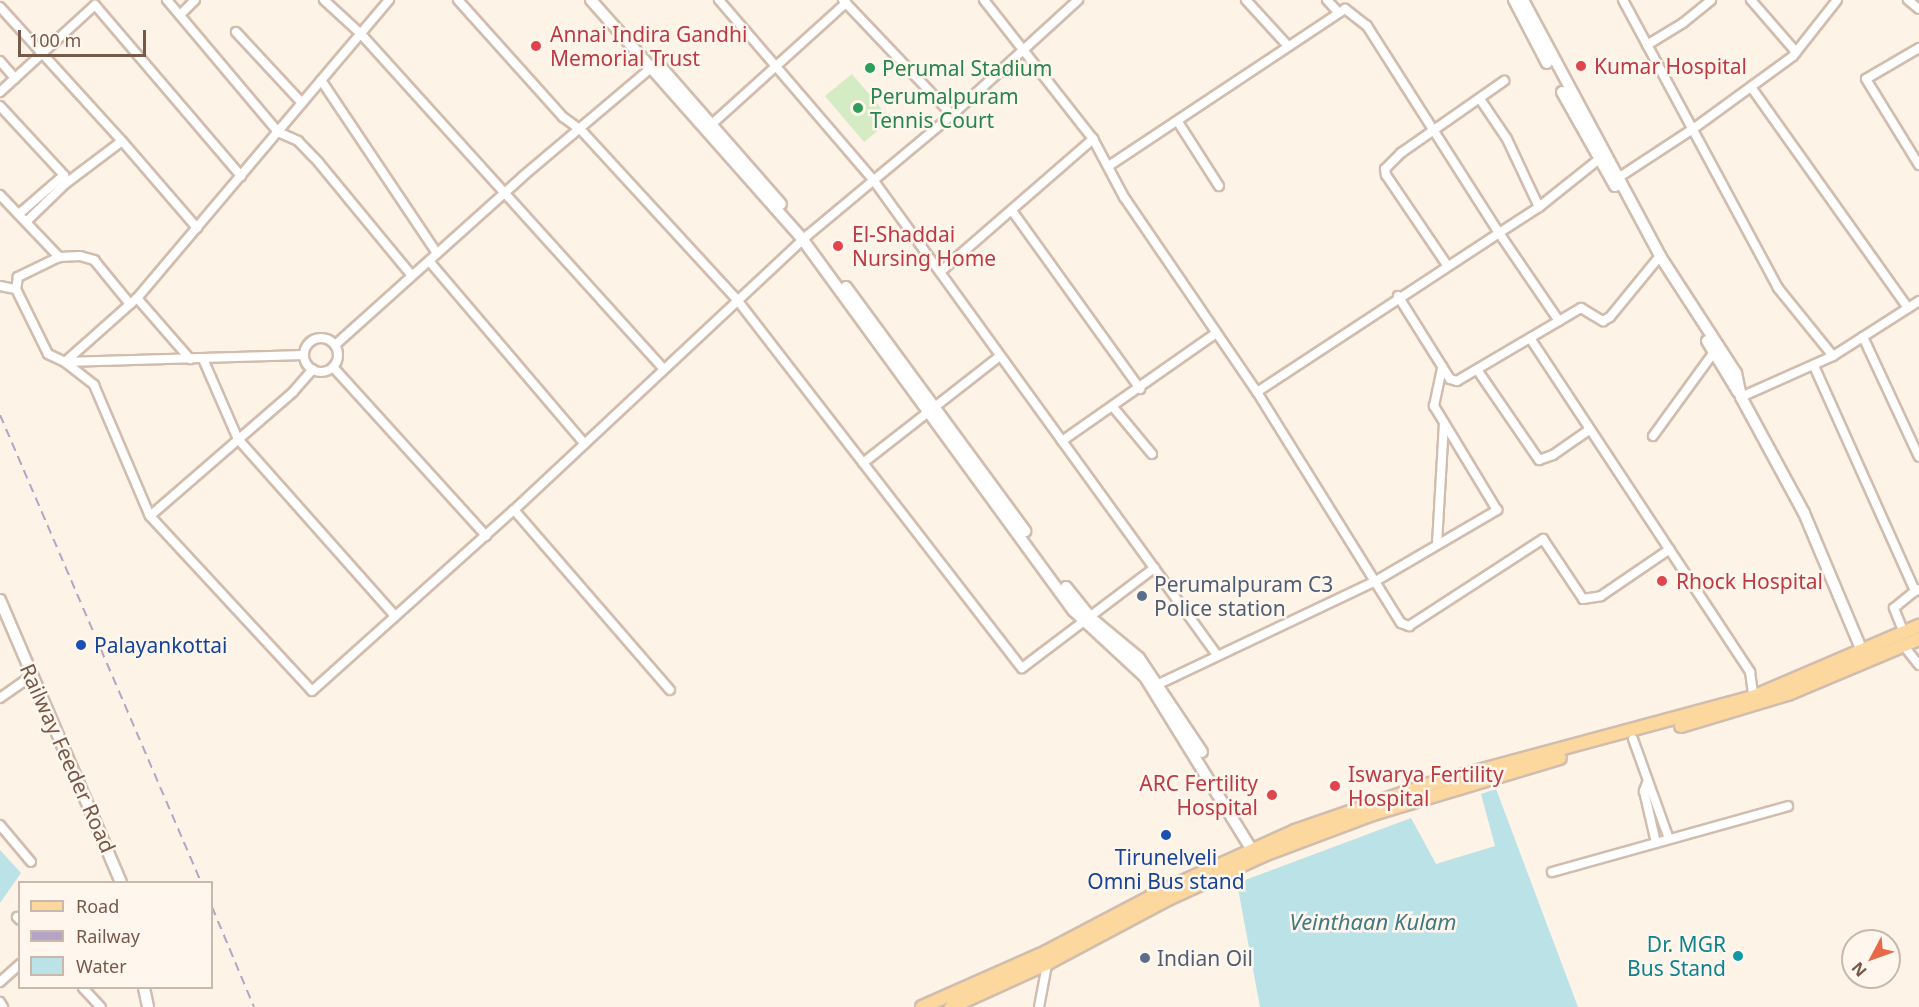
<!DOCTYPE html>
<style>
body{margin:0}
#map{position:relative;width:1919px;height:1007px;overflow:hidden;background:#fdf3e6;font-family:"Noto Sans",sans-serif}
div>[style]{position:absolute}
[style*='--x']{left:calc(var(--x)*1px);top:calc(var(--y)*1px);width:calc(var(--w)*1px);rotate:calc(var(--a)*1deg)}
.green>*{inset:0;background:#d5ebc4}
.water>*{inset:0;background:#bae2e7}
.roads{filter:drop-shadow(2px 0 #d1bdae) drop-shadow(-2px 0 #d1bdae) drop-shadow(0 2px #d1bdae) drop-shadow(0 -2px #d1bdae)}
.minor>*{height:8px;margin:-4px;padding:0 4px;transform-origin:4px;border-radius:4px;background:#fff}
.minor>.ring{margin:-4px;padding:0;box-sizing:content-box;background:none;border:8px solid #fff;border-radius:50%}
.tertiary>*{height:10px;margin:-5px;padding:0 5px;transform-origin:5px;border-radius:5px;background:#fff}
.primary>*{height:12px;margin:-6px;padding:0 6px;transform-origin:6px;border-radius:6px;background:#fcd79e}
.rail>*{height:2px;margin-top:-1px;transform-origin:0;background:repeating-linear-gradient(90deg,#b6a4c7 0 9px,transparent 0 15px)}
.dots>*{width:16px;height:16px;translate:-50% -50%;box-sizing:border-box;border:3px solid #fff7ed;border-radius:50%}
span{translate:-50% -50%;white-space:nowrap;text-align:center;line-height:1.15;-webkit-text-stroke:5px #fff7ed;paint-order:stroke}
.health-label{font-size:21px;color:#be3a42}
.left{translate:0 -50%;text-align:left}
.right{translate:-100% -50%;text-align:right}
.leisure-label{font-size:21px;color:#27864d}
.service-label{font-size:21px;color:#4e5e75}
.transit-label{font-size:21px;color:#164399}
.street-label{font-size:21px;color:#77594a}
.culture-label{font-size:21px;color:#0d838f}
.water-label{font-size:22px;color:#407a83;font-style:italic}
.legend{position:absolute;left:18px;top:881px;width:195px;height:108px;box-sizing:border-box;background:#fff7ed;border:2px solid #c9b8ac;margin:0;padding:8px 10px;list-style:none;font-size:18px;color:#77594a}
.legend li{display:flex;align-items:center;gap:12px;height:30px}
.legend b{width:30px;border:2px solid #c9b8ac}
.north{position:absolute;left:1841px;top:929px;width:60px;height:60px;box-sizing:border-box;background:#fff7ed;border:2px solid #c9b8ac;border-radius:50%;rotate:229deg;font-size:16px;font-weight:700;line-height:24px;text-align:center;color:#77594a}
.north::after{content:'';display:block;margin:auto;width:21px;height:27px;background:#e8694a;clip-path:polygon(50% 0,100% 100%,50% 72%,0 100%)}
.scale{position:absolute;left:18px;top:30px;width:128px;height:27px;box-sizing:border-box;border:3px solid #77594a;border-top:0;padding-left:8px;font-size:18px;line-height:21px;white-space:nowrap;color:#77594a;-webkit-text-stroke:4px #fff7ed;paint-order:stroke}
</style>
<div id="map">
<div class="green">
<i style="clip-path:polygon(852px 74px,891px 120px,864px 142px,825px 96px)"></i>
</div>
<div class="water">
<i style="clip-path:polygon(1496px 789px,1578px 1007px,1260px 1007px,1237px 883px,1411px 818px,1436px 864px,1495px 846px,1481px 794px)"></i>
<i style="clip-path:polygon(0 850px,21px 873px,0 903px)"></i>
</div>
<div class="roads">
<div class="minor">
<i style="--x:167;--y:0;--w:172;--a:49.9"></i>
<i style="--x:278;--y:132;--w:22;--a:24"></i>
<i style="--x:298;--y:141;--w:30;--a:46"></i>
<i style="--x:319;--y:163;--w:146;--a:50.5"></i>
<i style="--x:324;--y:0;--w:50;--a:42.6"></i>
<i style="--x:361;--y:34;--w:450;--a:47.9"></i>
<i style="--x:389;--y:0;--w:390;--a:130.2"></i>
<i style="--x:137;--y:298;--w:96;--a:138.4"></i>
<i style="--x:65;--y:362;--w:37;--a:38"></i>
<i style="--x:94;--y:385;--w:142;--a:66.9"></i>
<i style="--x:150;--y:516;--w:238;--a:47.2"></i>
<i style="--x:312;--y:691;--w:271;--a:-41.9"></i>
<i style="--x:514;--y:510;--w:403;--a:-43.1"></i>
<i style="--x:808;--y:235;--w:187;--a:-39.8"></i>
<i style="--x:952;--y:115;--w:171;--a:-42.4"></i>
<i style="--x:458;--y:0;--w:157;--a:48.1"></i>
<i style="--x:563;--y:117;--w:22;--a:36"></i>
<i style="--x:581;--y:130;--w:232;--a:47.4"></i>
<i style="--x:738;--y:301;--w:464;--a:52.3"></i>
<i style="--x:1022;--y:668;--w:166;--a:-37.1"></i>
<i style="--x:719;--y:0;--w:238;--a:49.4"></i>
<i style="--x:874;--y:181;--w:585;--a:54.11"></i>
<i style="--x:843;--y:0;--w:158;--a:46.5"></i>
<i style="--x:984;--y:0;--w:177;--a:51.9"></i>
<i style="--x:1093;--y:139;--w:66;--a:61.9"></i>
<i style="--x:1124;--y:197;--w:236;--a:55.7"></i>
<i style="--x:1257;--y:392;--w:290;--a:-33.3"></i>
<i style="--x:1499;--y:233;--w:246;--a:-122.5"></i>
<i style="--x:1367;--y:26;--w:28;--a:-142"></i>
<i style="--x:1345;--y:9;--w:283;--a:146.4"></i>
<i style="--x:1246;--y:0;--w:62;--a:47.6"></i>
<i style="--x:1327;--y:0;--w:16;--a:47"></i>
<i style="--x:1623;--y:0;--w:327;--a:61.7"></i>
<i style="--x:1778;--y:288;--w:87;--a:51"></i>
<i style="--x:1751;--y:0;--w:69;--a:49.1"></i>
<i style="--x:1908;--y:0;--w:14;--a:39"></i>
<i style="--x:0;--y:7;--w:181;--a:47.7"></i>
<i style="--x:180;--y:15;--w:21;--a:-45"></i>
<i style="--x:236;--y:32;--w:97;--a:47.1"></i>
<i style="--x:1647;--y:45;--w:42;--a:-31.4"></i>
<i style="--x:1683;--y:23;--w:36;--a:-39"></i>
<i style="--x:1919;--y:48;--w:61;--a:149.7"></i>
<i style="--x:1866;--y:79;--w:101;--a:58.4"></i>
<i style="--x:0;--y:61;--w:23;--a:49"></i>
<i style="--x:321;--y:80;--w:208;--a:56.2"></i>
<i style="--x:1751;--y:87;--w:271;--a:54.6"></i>
<i style="--x:0;--y:92;--w:129;--a:-42.5"></i>
<i style="--x:95;--y:5;--w:225;--a:49.5"></i>
<i style="--x:1480;--y:99;--w:48;--a:56"></i>
<i style="--x:1507;--y:139;--w:75;--a:64.8"></i>
<i style="--x:0;--y:106;--w:94;--a:47.2"></i>
<i style="--x:64;--y:175;--w:60;--a:139.1"></i>
<i style="--x:1178;--y:122;--w:76;--a:57.4"></i>
<i style="--x:712;--y:124;--w:181;--a:-42.1"></i>
<i style="--x:1618;--y:178;--w:90;--a:-33.2"></i>
<i style="--x:1693;--y:129;--w:124;--a:-36.1"></i>
<i style="--x:1793;--y:56;--w:71;--a:-51.8"></i>
<i style="--x:0;--y:195;--w:86;--a:46.4"></i>
<i style="--x:59;--y:257;--w:46;--a:154"></i>
<i style="--x:18;--y:277;--w:12;--a:99"></i>
<i style="--x:1013;--y:212;--w:218;--a:54.3"></i>
<i style="--x:26;--y:222;--w:54;--a:-44.3"></i>
<i style="--x:65;--y:184;--w:71;--a:-37"></i>
<i style="--x:122;--y:141;--w:115;--a:49.2"></i>
<i style="--x:59;--y:257;--w:21;--a:-3"></i>
<i style="--x:80;--y:256;--w:15;--a:16"></i>
<i style="--x:94;--y:260;--w:57;--a:50.7"></i>
<i style="--x:429;--y:261;--w:240;--a:49.6"></i>
<i style="--x:1447;--y:265;--w:109;--a:-124.1"></i>
<i style="--x:1386;--y:175;--w:6;--a:-99"></i>
<i style="--x:1385;--y:169;--w:23;--a:-45"></i>
<i style="--x:1401;--y:153;--w:126;--a:-35"></i>
<i style="--x:940;--y:272;--w:203;--a:-41"></i>
<i style="--x:0;--y:286;--w:16;--a:11"></i>
<i style="--x:16;--y:289;--w:72;--a:63.8"></i>
<i style="--x:48;--y:354;--w:19;--a:25"></i>
<i style="--x:65;--y:362;--w:239;--a:-1.7"></i>
<i style="--x:1398;--y:296;--w:98;--a:57.9"></i>
<i style="--x:1450;--y:379;--w:7;--a:16"></i>
<i style="--x:1457;--y:381;--w:144;--a:-30.5"></i>
<i style="--x:1581;--y:308;--w:26;--a:31"></i>
<i style="--x:1603;--y:321;--w:8;--a:-30"></i>
<i style="--x:1610;--y:317;--w:79;--a:-50.7"></i>
<i style="--x:137;--y:298;--w:81;--a:49"></i>
<i style="--x:1559;--y:321;--w:107;--a:-124.3"></i>
<i style="--x:1499;--y:233;--w:48;--a:-33"></i>
<i style="--x:1539;--y:207;--w:82;--a:-38.6"></i>
<i style="--x:1863;--y:337;--w:132;--a:65"></i>
<i style="--x:1530;--y:338;--w:400;--a:56.6"></i>
<i style="--x:1750;--y:672;--w:28;--a:82"></i>
<i class="ring" style="left:304px;top:338px;width:26px;height:26px"></i>
<i style="--x:335;--y:345;--w:251;--a:-41.9"></i>
<i style="--x:522;--y:177;--w:177;--a:-40.2"></i>
<i style="--x:203;--y:359;--w:87;--a:66.4"></i>
<i style="--x:238;--y:439;--w:235;--a:48.4"></i>
<i style="--x:1814;--y:366;--w:247;--a:65.8"></i>
<i style="--x:1915;--y:591;--w:4;--a:-27"></i>
<i style="--x:333;--y:367;--w:228;--a:47.8"></i>
<i style="--x:1478;--y:371;--w:108;--a:55.6"></i>
<i style="--x:1539;--y:460;--w:15;--a:-20"></i>
<i style="--x:1553;--y:455;--w:44;--a:-34.8"></i>
<i style="--x:1257;--y:392;--w:272;--a:58.1"></i>
<i style="--x:1401;--y:623;--w:9;--a:21"></i>
<i style="--x:1409;--y:626;--w:160;--a:-33"></i>
<i style="--x:1543;--y:539;--w:72;--a:56.3"></i>
<i style="--x:1583;--y:599;--w:18;--a:-9"></i>
<i style="--x:1601;--y:596;--w:83;--a:-34.3"></i>
<i style="--x:1741;--y:397;--w:101;--a:-24"></i>
<i style="--x:1833;--y:356;--w:102;--a:-32.6"></i>
<i style="--x:1113;--y:407;--w:61;--a:50.3"></i>
<i style="--x:1653;--y:436;--w:104;--a:-54"></i>
<i style="--x:1062;--y:441;--w:188;--a:-35"></i>
<i style="--x:863;--y:463;--w:174;--a:-38"></i>
<i style="--x:514;--y:510;--w:238;--a:49.1"></i>
<i style="--x:150;--y:516;--w:189;--a:-40.9"></i>
<i style="--x:293;--y:392;--w:30;--a:-49"></i>
<i style="--x:1437;--y:544;--w:121;--a:-86.7"></i>
<i style="--x:1904;--y:633;--w:27;--a:-112"></i>
<i style="--x:1894;--y:608;--w:27;--a:-39"></i>
<i style="--x:1904;--y:646;--w:24;--a:52"></i>
<i style="--x:1159;--y:684;--w:238;--a:-25.4"></i>
<i style="--x:1374;--y:582;--w:143;--a:-30.3"></i>
<i style="--x:1497;--y:510;--w:122;--a:-121.2"></i>
<i style="--x:1434;--y:406;--w:40;--a:-78"></i>
<i style="--x:0;--y:698;--w:39;--a:-35"></i>
<i style="--x:1633;--y:739;--w:106;--a:70.2"></i>
<i style="--x:1647;--y:783;--w:9;--a:111"></i>
<i style="--x:1644;--y:791;--w:53;--a:77"></i>
<i style="--x:0;--y:825;--w:48;--a:50"></i>
<i style="--x:1552;--y:872;--w:245;--a:-15.6"></i>
<i style="--x:17;--y:917;--w:4;--a:45"></i>
<i style="--x:0;--y:982;--w:27;--a:-42"></i>
<i style="--x:83;--y:988;--w:26;--a:47"></i>
<i style="--x:0;--y:1002;--w:6;--a:59"></i>
<i style="--x:1039;--y:1007;--w:48;--a:-79.2"></i>
</div>
<div class="tertiary">
<i style="--x:591;--y:0;--w:320;--a:48.5"></i>
<i style="--x:803;--y:240;--w:459;--a:53.9"></i>
<i style="--x:1074;--y:611;--w:97;--a:42.9"></i>
<i style="--x:1145;--y:677;--w:213;--a:58.3"></i>
<i style="--x:1514;--y:0;--w:71;--a:62.4"></i>
<i style="--x:1523;--y:0;--w:290;--a:61.8"></i>
<i style="--x:1660;--y:256;--w:140;--a:57"></i>
<i style="--x:1736;--y:373;--w:25;--a:78"></i>
<i style="--x:1741;--y:397;--w:132;--a:61.5"></i>
<i style="--x:1804;--y:513;--w:157;--a:67.2"></i>
<i style="--x:661;--y:67;--w:182;--a:48.8"></i>
<i style="--x:1562;--y:92;--w:108;--a:60.6"></i>
<i style="--x:846;--y:287;--w:303;--a:53.7"></i>
<i style="--x:1707;--y:341;--w:60;--a:58.7"></i>
<i style="--x:1066;--y:587;--w:40;--a:51"></i>
<i style="--x:1091;--y:618;--w:62;--a:39.8"></i>
<i style="--x:1139;--y:658;--w:113;--a:56.2"></i>
<i style="--x:0;--y:600;--w:307;--a:66.8"></i>
<i style="--x:144;--y:988;--w:19;--a:78"></i>
</div>
<div class="primary">
<i style="--x:1681;--y:726;--w:112;--a:-16.7"></i>
<i style="--x:1788;--y:694;--w:142;--a:-22.8"></i>
<i style="--x:922;--y:1007;--w:136;--a:-23.9"></i>
<i style="--x:1046;--y:952;--w:131;--a:-27.7"></i>
<i style="--x:1162;--y:891;--w:146;--a:-24.3"></i>
<i style="--x:1295;--y:831;--w:143;--a:-19.2"></i>
<i style="--x:1430;--y:784;--w:335;--a:-15.1"></i>
<i style="--x:1753;--y:697;--w:181;--a:-23.2"></i>
<i style="--x:951;--y:1007;--w:107;--a:-24.4"></i>
<i style="--x:1048;--y:963;--w:136;--a:-28.1"></i>
<i style="--x:1168;--y:899;--w:106;--a:-24.6"></i>
<i style="--x:1264;--y:855;--w:116;--a:-20.6"></i>
<i style="--x:1373;--y:814;--w:195;--a:-16.7"></i>
</div>
</div>
<div class="rail">
<i style="--x:0;--y:415;--w:508;--a:66.71"></i>
<i style="--x:212;--y:907;--w:108;--a:67.2"></i>
</div>
<div class="dots">
<i style="left:536px;top:46px;background:#e0444e"></i>
<i style="left:1581px;top:66px;background:#e0444e"></i>
<i style="left:870px;top:68px;background:#2e9e5b"></i>
<i style="left:858px;top:108px;background:#2e9e5b"></i>
<i style="left:838px;top:246px;background:#e0444e"></i>
<i style="left:1662px;top:581px;background:#e0444e"></i>
<i style="left:1142px;top:596px;background:#5c6f8a"></i>
<i style="left:81px;top:645px;background:#1a4fb4"></i>
<i style="left:1335px;top:786px;background:#e0444e"></i>
<i style="left:1272px;top:795px;background:#e0444e"></i>
<i style="left:1166px;top:835px;background:#1a4fb4"></i>
<i style="left:1738px;top:956px;background:#0f9aa8"></i>
<i style="left:1145px;top:958px;background:#5c6f8a"></i>
</div>
<div class="health-label">
<span class="left" style="left:550px;top:46px">Annai Indira Gandhi<br>Memorial Trust</span>
<span class="left" style="left:1594px;top:66px">Kumar Hospital</span>
<span class="left" style="left:852px;top:246px">El-Shaddai<br>Nursing Home</span>
<span class="left" style="left:1676px;top:581px">Rhock Hospital</span>
<span class="left" style="left:1348px;top:786px">Iswarya Fertility<br>Hospital</span>
<span class="right" style="left:1258px;top:795px">ARC Fertility<br>Hospital</span>
</div>
<div class="leisure-label">
<span class="left" style="left:882px;top:68px">Perumal Stadium</span>
<span class="left" style="left:870px;top:108px">Perumalpuram<br>Tennis Court</span>
</div>
<div class="service-label">
<span class="left" style="left:1154px;top:596px">Perumalpuram C3<br>Police station</span>
<span class="left" style="left:1157px;top:958px">Indian Oil</span>
</div>
<div class="transit-label">
<span class="left" style="left:94px;top:645px">Palayankottai</span>
<span style="left:1166px;top:869px">Tirunelveli<br>Omni Bus stand</span>
</div>
<div class="street-label">
<span style="left:68px;top:758px;rotate:66deg">Railway Feeder Road</span>
</div>
<div class="culture-label">
<span class="right" style="left:1726px;top:956px">Dr. MGR<br>Bus Stand</span>
</div>
<div class="water-label">
<span style="left:1373px;top:922px">Veinthaan Kulam</span>
</div>
<ul class="legend">
<li><b style="height:8px;background:#fcd79e"></b>Road</li>
<li><b style="height:8px;background:#b6a4c7"></b>Railway</li>
<li><b style="height:16px;background:#bae2e7"></b>Water</li>
</ul>
<div class="north">N</div>
<div class="scale">100 m</div>
</div>
